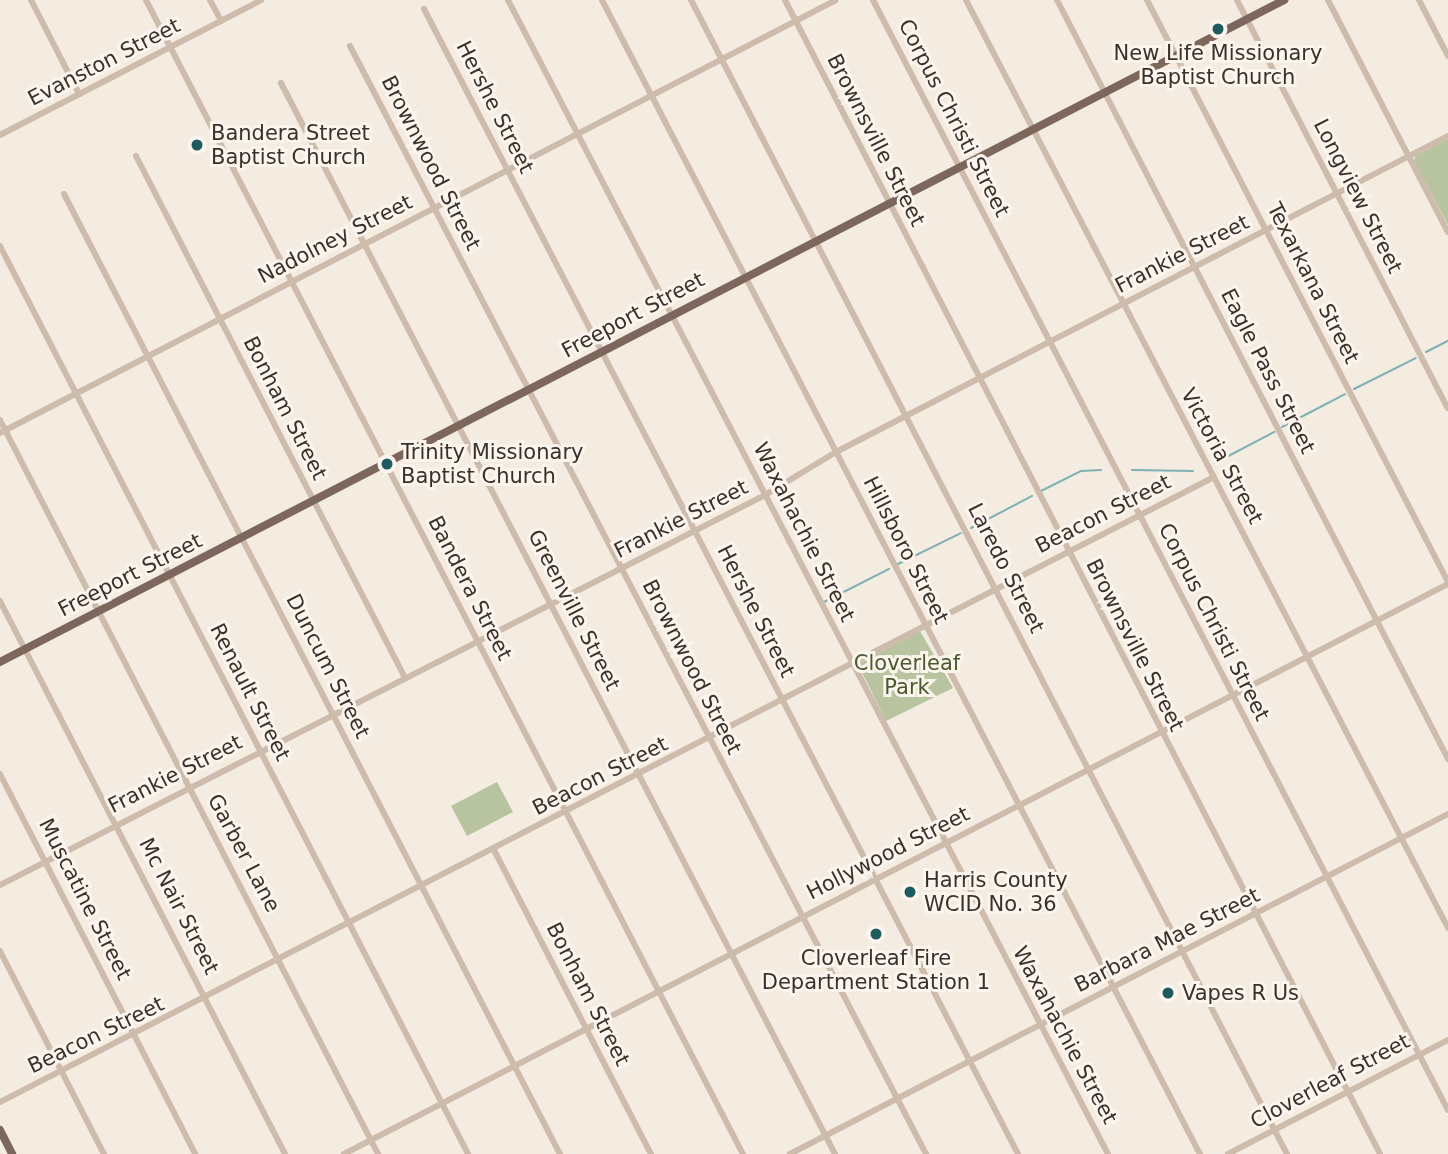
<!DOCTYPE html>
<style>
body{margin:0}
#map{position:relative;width:1448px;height:1154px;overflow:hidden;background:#f4ebe1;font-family:"DejaVu Sans",sans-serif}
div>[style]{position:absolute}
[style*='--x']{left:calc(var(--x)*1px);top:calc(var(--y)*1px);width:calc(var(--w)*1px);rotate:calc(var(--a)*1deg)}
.green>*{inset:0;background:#b8c4a0}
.stream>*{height:2px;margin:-1px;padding:0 1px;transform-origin:1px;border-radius:1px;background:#7fb0b2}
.minor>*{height:6px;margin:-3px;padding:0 3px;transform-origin:3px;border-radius:3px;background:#cdbbac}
.major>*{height:8px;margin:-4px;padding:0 4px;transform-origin:4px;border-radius:4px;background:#7d675c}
.dots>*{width:19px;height:19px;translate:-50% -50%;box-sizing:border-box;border:4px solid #fbf5ee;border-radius:50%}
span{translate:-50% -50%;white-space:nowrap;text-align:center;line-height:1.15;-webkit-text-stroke:6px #fbf5ee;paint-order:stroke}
.poi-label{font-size:21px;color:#3b302b}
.left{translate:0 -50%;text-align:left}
.street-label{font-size:21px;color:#3b302b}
.park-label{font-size:21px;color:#4a5a2e}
</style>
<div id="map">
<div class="green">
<i style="clip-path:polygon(1448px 139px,1448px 225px,1414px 161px,1415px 156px)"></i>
<i style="clip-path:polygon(920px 631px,953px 688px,886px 721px,858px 664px)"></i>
<i style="clip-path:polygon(497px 782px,513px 812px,467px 836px,451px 806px)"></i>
</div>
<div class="stream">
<i style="--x:1426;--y:352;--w:25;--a:-27"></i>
<i style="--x:1354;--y:389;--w:69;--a:-26.6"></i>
<i style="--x:1282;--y:427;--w:71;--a:-27.6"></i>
<i style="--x:1215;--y:463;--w:67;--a:-27.7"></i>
<i style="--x:1132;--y:470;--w:61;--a:0.9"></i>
<i style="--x:1041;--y:491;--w:45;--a:-26.6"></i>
<i style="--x:1081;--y:471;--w:20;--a:-3"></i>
<i style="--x:971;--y:528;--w:69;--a:-27.7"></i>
<i style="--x:898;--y:564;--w:70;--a:-26.2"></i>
<i style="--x:824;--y:602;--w:73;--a:-26.9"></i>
</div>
<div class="minor">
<i style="--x:31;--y:0;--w:106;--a:62.9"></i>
<i style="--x:146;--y:0;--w:1299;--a:62.65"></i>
<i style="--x:210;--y:0;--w:24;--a:62"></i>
<i style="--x:508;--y:0;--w:1301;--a:62.53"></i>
<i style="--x:602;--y:0;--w:1300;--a:62.61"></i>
<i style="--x:691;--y:0;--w:1299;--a:62.69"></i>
<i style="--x:785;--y:0;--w:1298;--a:62.72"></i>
<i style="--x:873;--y:0;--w:1250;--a:62.62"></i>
<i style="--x:966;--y:0;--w:1046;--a:62.55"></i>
<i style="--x:1057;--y:0;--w:854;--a:62.74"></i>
<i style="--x:1147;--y:0;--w:655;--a:62.65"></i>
<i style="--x:1237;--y:0;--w:459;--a:62.7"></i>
<i style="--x:1328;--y:0;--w:261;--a:62.7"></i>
<i style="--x:1419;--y:0;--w:63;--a:62.6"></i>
<i style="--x:424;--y:9;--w:1290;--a:62.58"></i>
<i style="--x:350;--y:46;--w:1249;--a:62.53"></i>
<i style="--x:281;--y:83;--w:1206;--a:62.65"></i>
<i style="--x:0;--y:135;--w:294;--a:-27.3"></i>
<i style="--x:136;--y:156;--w:585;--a:62.73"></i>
<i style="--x:64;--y:194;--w:1081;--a:62.68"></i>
<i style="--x:0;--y:246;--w:1022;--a:62.73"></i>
<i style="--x:0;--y:420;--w:826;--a:62.75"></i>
<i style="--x:0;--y:433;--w:941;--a:-27.38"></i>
<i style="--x:0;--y:601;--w:622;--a:62.73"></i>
<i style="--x:0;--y:774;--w:427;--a:62.8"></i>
<i style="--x:494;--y:850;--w:342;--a:62.7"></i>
<i style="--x:0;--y:885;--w:859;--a:-27.01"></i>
<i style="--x:765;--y:495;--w:83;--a:-31.2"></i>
<i style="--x:836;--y:452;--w:689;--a:-27.31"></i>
<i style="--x:0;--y:951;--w:228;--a:62.9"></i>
<i style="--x:0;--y:1102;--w:1365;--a:-27.24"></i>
<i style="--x:344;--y:1154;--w:1242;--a:-27.31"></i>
<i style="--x:790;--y:1154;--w:741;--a:-27.33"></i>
<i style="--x:1228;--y:1154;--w:248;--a:-27.4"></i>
</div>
<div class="major">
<i style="--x:0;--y:662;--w:1445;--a:-27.27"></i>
<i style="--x:0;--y:1130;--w:27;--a:63"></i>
</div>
<div class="dots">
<i style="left:1218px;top:29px;background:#1f5a5e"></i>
<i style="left:197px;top:145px;background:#1f5a5e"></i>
<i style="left:387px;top:464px;background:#1f5a5e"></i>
<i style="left:910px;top:892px;background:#1f5a5e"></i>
<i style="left:876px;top:934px;background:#1f5a5e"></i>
<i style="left:1168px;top:993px;background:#1f5a5e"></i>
</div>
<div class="poi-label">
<span style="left:1218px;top:65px">New Life Missionary<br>Baptist Church</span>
<span class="left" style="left:211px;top:145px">Bandera Street<br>Baptist Church</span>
<span class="left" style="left:401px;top:464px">Trinity Missionary<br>Baptist Church</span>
<span class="left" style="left:924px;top:892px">Harris County<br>WCID No. 36</span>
<span style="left:876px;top:970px">Cloverleaf Fire<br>Department Station 1</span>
<span class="left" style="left:1182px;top:993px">Vapes R Us</span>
</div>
<div class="street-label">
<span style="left:104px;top:62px;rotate:-27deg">Evanston Street</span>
<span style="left:495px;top:107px;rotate:63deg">Hershe Street</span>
<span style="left:954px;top:118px;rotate:63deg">Corpus Christi Street</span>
<span style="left:876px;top:140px;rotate:63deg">Brownsville Street</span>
<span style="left:431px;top:163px;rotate:63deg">Brownwood Street</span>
<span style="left:1358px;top:196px;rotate:63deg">Longview Street</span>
<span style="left:335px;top:239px;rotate:-27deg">Nadolney Street</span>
<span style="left:1182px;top:254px;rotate:-27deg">Frankie Street</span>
<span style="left:1313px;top:283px;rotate:63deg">Texarkana Street</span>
<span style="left:633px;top:315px;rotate:-28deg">Freeport Street</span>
<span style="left:1268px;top:371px;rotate:63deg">Eagle Pass Street</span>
<span style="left:285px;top:408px;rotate:63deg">Bonham Street</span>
<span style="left:1222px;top:456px;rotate:62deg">Victoria Street</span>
<span style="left:1103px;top:514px;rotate:-27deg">Beacon Street</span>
<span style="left:681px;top:519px;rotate:-27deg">Frankie Street</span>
<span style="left:804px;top:532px;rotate:63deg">Waxahachie Street</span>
<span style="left:906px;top:550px;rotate:63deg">Hillsboro Street</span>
<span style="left:1006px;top:568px;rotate:63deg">Laredo Street</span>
<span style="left:130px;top:575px;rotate:-27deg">Freeport Street</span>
<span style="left:470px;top:588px;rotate:63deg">Bandera Street</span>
<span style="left:574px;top:610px;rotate:63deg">Greenville Street</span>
<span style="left:756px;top:611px;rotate:63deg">Hershe Street</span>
<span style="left:1214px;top:622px;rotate:63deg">Corpus Christi Street</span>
<span style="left:1135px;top:645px;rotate:63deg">Brownsville Street</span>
<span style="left:328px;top:666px;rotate:63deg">Duncum Street</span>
<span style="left:692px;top:667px;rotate:63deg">Brownwood Street</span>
<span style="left:250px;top:692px;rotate:63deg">Renault Street</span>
<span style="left:175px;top:774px;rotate:-27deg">Frankie Street</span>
<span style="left:600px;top:776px;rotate:-27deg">Beacon Street</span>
<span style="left:244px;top:853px;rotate:62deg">Garber Lane</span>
<span style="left:888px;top:853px;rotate:-27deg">Hollywood Street</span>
<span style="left:85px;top:899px;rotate:63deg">Muscatine Street</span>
<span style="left:179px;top:906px;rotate:63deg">Mc Nair Street</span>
<span style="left:1167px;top:940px;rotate:-27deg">Barbara Mae Street</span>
<span style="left:588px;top:994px;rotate:63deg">Bonham Street</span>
<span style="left:96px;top:1035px;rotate:-26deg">Beacon Street</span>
<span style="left:1065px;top:1035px;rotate:62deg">Waxahachie Street</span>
<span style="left:1330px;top:1081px;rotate:-28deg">Cloverleaf Street</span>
</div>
<div class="park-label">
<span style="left:907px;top:675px">Cloverleaf<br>Park</span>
</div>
</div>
